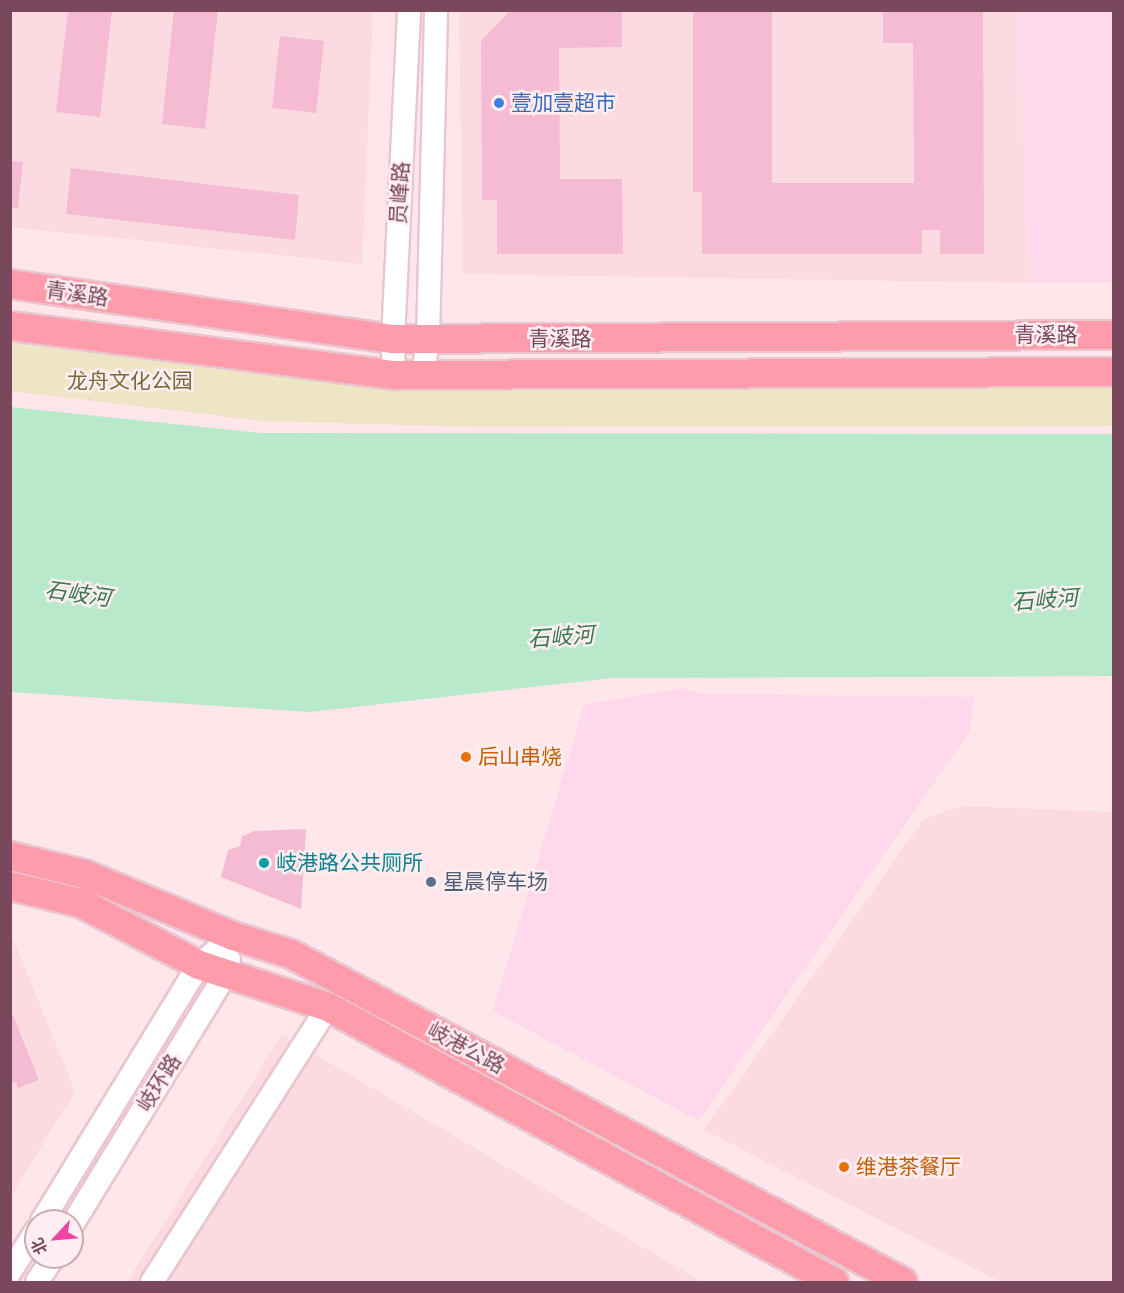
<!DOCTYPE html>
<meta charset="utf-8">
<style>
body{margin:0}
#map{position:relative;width:1124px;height:1293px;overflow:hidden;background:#fee6ea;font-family:"DejaVu Sans","Noto Sans SC",sans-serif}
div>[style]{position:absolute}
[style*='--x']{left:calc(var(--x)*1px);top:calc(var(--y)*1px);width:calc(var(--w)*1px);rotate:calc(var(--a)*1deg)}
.residential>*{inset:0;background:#fbdae1}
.commercial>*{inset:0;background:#ffd9eb}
.green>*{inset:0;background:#ede5c3}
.water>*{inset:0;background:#b8e9ca}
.building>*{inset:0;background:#f5bbd2}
.roads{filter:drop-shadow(2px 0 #e9c5d0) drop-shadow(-2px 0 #e9c5d0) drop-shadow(0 2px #e9c5d0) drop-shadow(0 -2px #e9c5d0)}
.minor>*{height:22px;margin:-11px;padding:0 11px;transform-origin:11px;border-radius:11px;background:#fff}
.major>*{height:28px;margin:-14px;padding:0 14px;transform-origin:14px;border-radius:14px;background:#ff9cac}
.dots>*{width:16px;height:16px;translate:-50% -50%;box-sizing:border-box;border:3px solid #ffeef1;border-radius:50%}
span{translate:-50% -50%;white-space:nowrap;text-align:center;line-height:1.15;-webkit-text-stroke:5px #ffeef1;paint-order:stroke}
.shop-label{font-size:21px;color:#366cbe}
.left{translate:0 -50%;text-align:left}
.street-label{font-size:21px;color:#7a485d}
.park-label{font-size:21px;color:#746f3a}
.food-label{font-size:21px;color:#c56008}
.culture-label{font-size:21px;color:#0d838f}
.service-label{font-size:21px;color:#4e5e75}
.water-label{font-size:22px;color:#387950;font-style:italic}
.frame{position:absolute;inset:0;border:12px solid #7a485d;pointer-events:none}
.north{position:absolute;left:24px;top:1209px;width:60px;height:60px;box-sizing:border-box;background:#ffeef1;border:2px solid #caacb6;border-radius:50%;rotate:244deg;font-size:16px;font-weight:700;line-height:24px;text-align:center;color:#7a485d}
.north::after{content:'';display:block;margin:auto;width:21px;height:27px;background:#f043a4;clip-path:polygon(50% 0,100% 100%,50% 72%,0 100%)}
</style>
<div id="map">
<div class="residential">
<i style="clip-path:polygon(11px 11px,373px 11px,362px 264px,11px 227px)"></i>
<i style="clip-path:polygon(459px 11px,1017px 11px,1031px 283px,463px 274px)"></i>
<i style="clip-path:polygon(961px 806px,1113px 812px,1113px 1282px,1001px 1282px,704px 1130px,924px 819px)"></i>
<i style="clip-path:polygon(11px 940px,14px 941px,75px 1091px,11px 1197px)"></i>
<i style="clip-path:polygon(282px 1035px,702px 1282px,127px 1282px)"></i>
</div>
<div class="commercial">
<i style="clip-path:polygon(1017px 11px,1113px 11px,1113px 283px,1031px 283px)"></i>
<i style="clip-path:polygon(684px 688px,701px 694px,974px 697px,970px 731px,699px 1121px,493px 1011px,584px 705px)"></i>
</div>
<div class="green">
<i style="clip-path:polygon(11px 343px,287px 376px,458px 388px,1113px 387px,1114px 426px,478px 427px,263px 421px,11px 391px)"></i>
</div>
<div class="water">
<i style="clip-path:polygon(10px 407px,261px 433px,1113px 434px,1113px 676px,612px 678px,310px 712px,11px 692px)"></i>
</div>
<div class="building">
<i style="clip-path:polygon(68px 10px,112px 10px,100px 117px,56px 112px)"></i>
<i style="clip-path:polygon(174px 10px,218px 10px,205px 129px,162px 124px)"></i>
<i style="clip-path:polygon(511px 10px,622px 10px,622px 47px,559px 48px,560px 179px,622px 179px,623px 254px,497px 254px,497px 200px,482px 200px,481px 41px)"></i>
<i style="clip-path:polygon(693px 10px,772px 10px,772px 183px,914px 183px,913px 43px,883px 43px,883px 10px,983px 10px,984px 254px,940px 254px,940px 230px,922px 230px,922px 254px,702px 254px,702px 192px,693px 192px)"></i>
<i style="clip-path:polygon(280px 36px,324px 41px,316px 113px,272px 108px)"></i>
<i style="clip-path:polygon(10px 161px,23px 162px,18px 208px,10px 207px)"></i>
<i style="clip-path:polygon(71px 168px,299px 195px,295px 240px,66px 214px)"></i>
<i style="clip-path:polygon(306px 829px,301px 909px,221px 877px,228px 850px,240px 846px,242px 836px,255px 831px)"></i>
<i style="clip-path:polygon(13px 1016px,39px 1080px,18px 1088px,16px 1082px,10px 1084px,10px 1017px)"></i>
</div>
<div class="roads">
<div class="minor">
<i style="--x:394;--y:375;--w:36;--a:-92"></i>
<i style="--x:393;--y:339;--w:329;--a:-87.2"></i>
<i style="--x:423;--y:375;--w:35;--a:-82"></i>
<i style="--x:428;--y:340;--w:330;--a:-88.6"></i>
<i style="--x:42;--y:1221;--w:300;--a:-58.5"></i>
<i style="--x:199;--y:965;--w:45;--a:-40.5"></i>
<i style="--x:72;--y:1225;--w:294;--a:-58.5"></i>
<i style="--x:226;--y:974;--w:15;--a:-79"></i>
<i style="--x:10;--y:1272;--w:49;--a:-57.6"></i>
<i style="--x:37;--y:1282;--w:30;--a:-57"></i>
<i style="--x:152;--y:1282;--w:326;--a:-57.4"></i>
</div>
<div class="major">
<i style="--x:10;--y:284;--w:387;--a:8.2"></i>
<i style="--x:393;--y:339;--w:721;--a:-0.32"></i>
<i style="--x:10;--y:326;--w:387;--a:7.3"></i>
<i style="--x:394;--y:375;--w:720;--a:-0.24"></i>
<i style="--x:10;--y:856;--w:76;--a:13.7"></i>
<i style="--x:84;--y:874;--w:161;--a:22.6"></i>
<i style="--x:233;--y:936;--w:61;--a:17.2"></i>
<i style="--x:291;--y:954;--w:694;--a:28.19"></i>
<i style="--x:10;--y:886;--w:73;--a:13.5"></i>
<i style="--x:81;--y:903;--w:133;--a:27.7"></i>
<i style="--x:199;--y:965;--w:136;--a:18"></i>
<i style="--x:328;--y:1007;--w:576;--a:28.52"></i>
</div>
</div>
<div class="dots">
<i style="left:499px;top:103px;background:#3f7fe0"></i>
<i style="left:466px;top:757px;background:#e8710a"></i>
<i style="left:264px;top:863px;background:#0f9aa8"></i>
<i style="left:431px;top:882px;background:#5c6f8a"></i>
<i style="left:844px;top:1167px;background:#e8710a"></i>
</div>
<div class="shop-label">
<span class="left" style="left:511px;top:103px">壹加壹超市</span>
</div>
<div class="street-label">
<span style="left:400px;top:193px;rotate:-87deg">员峰路</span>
<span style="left:77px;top:294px;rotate:8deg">青溪路</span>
<span style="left:1046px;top:335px">青溪路</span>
<span style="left:560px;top:339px">青溪路</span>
<span style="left:466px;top:1048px;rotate:28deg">岐港公路</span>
<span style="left:159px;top:1083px;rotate:-58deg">岐环路</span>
</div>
<div class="park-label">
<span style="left:130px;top:381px">龙舟文化公园</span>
</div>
<div class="food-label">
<span class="left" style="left:478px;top:757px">后山串烧</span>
<span class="left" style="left:856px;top:1167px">维港茶餐厅</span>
</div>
<div class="culture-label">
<span class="left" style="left:276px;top:863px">岐港路公共厕所</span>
</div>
<div class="service-label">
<span class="left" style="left:443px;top:882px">星晨停车场</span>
</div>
<div class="water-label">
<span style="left:78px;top:594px;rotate:8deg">石岐河</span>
<span style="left:1045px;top:600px;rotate:-4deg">石岐河</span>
<span style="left:561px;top:637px;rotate:-4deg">石岐河</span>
</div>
<div class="frame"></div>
<div class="north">北</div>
</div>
